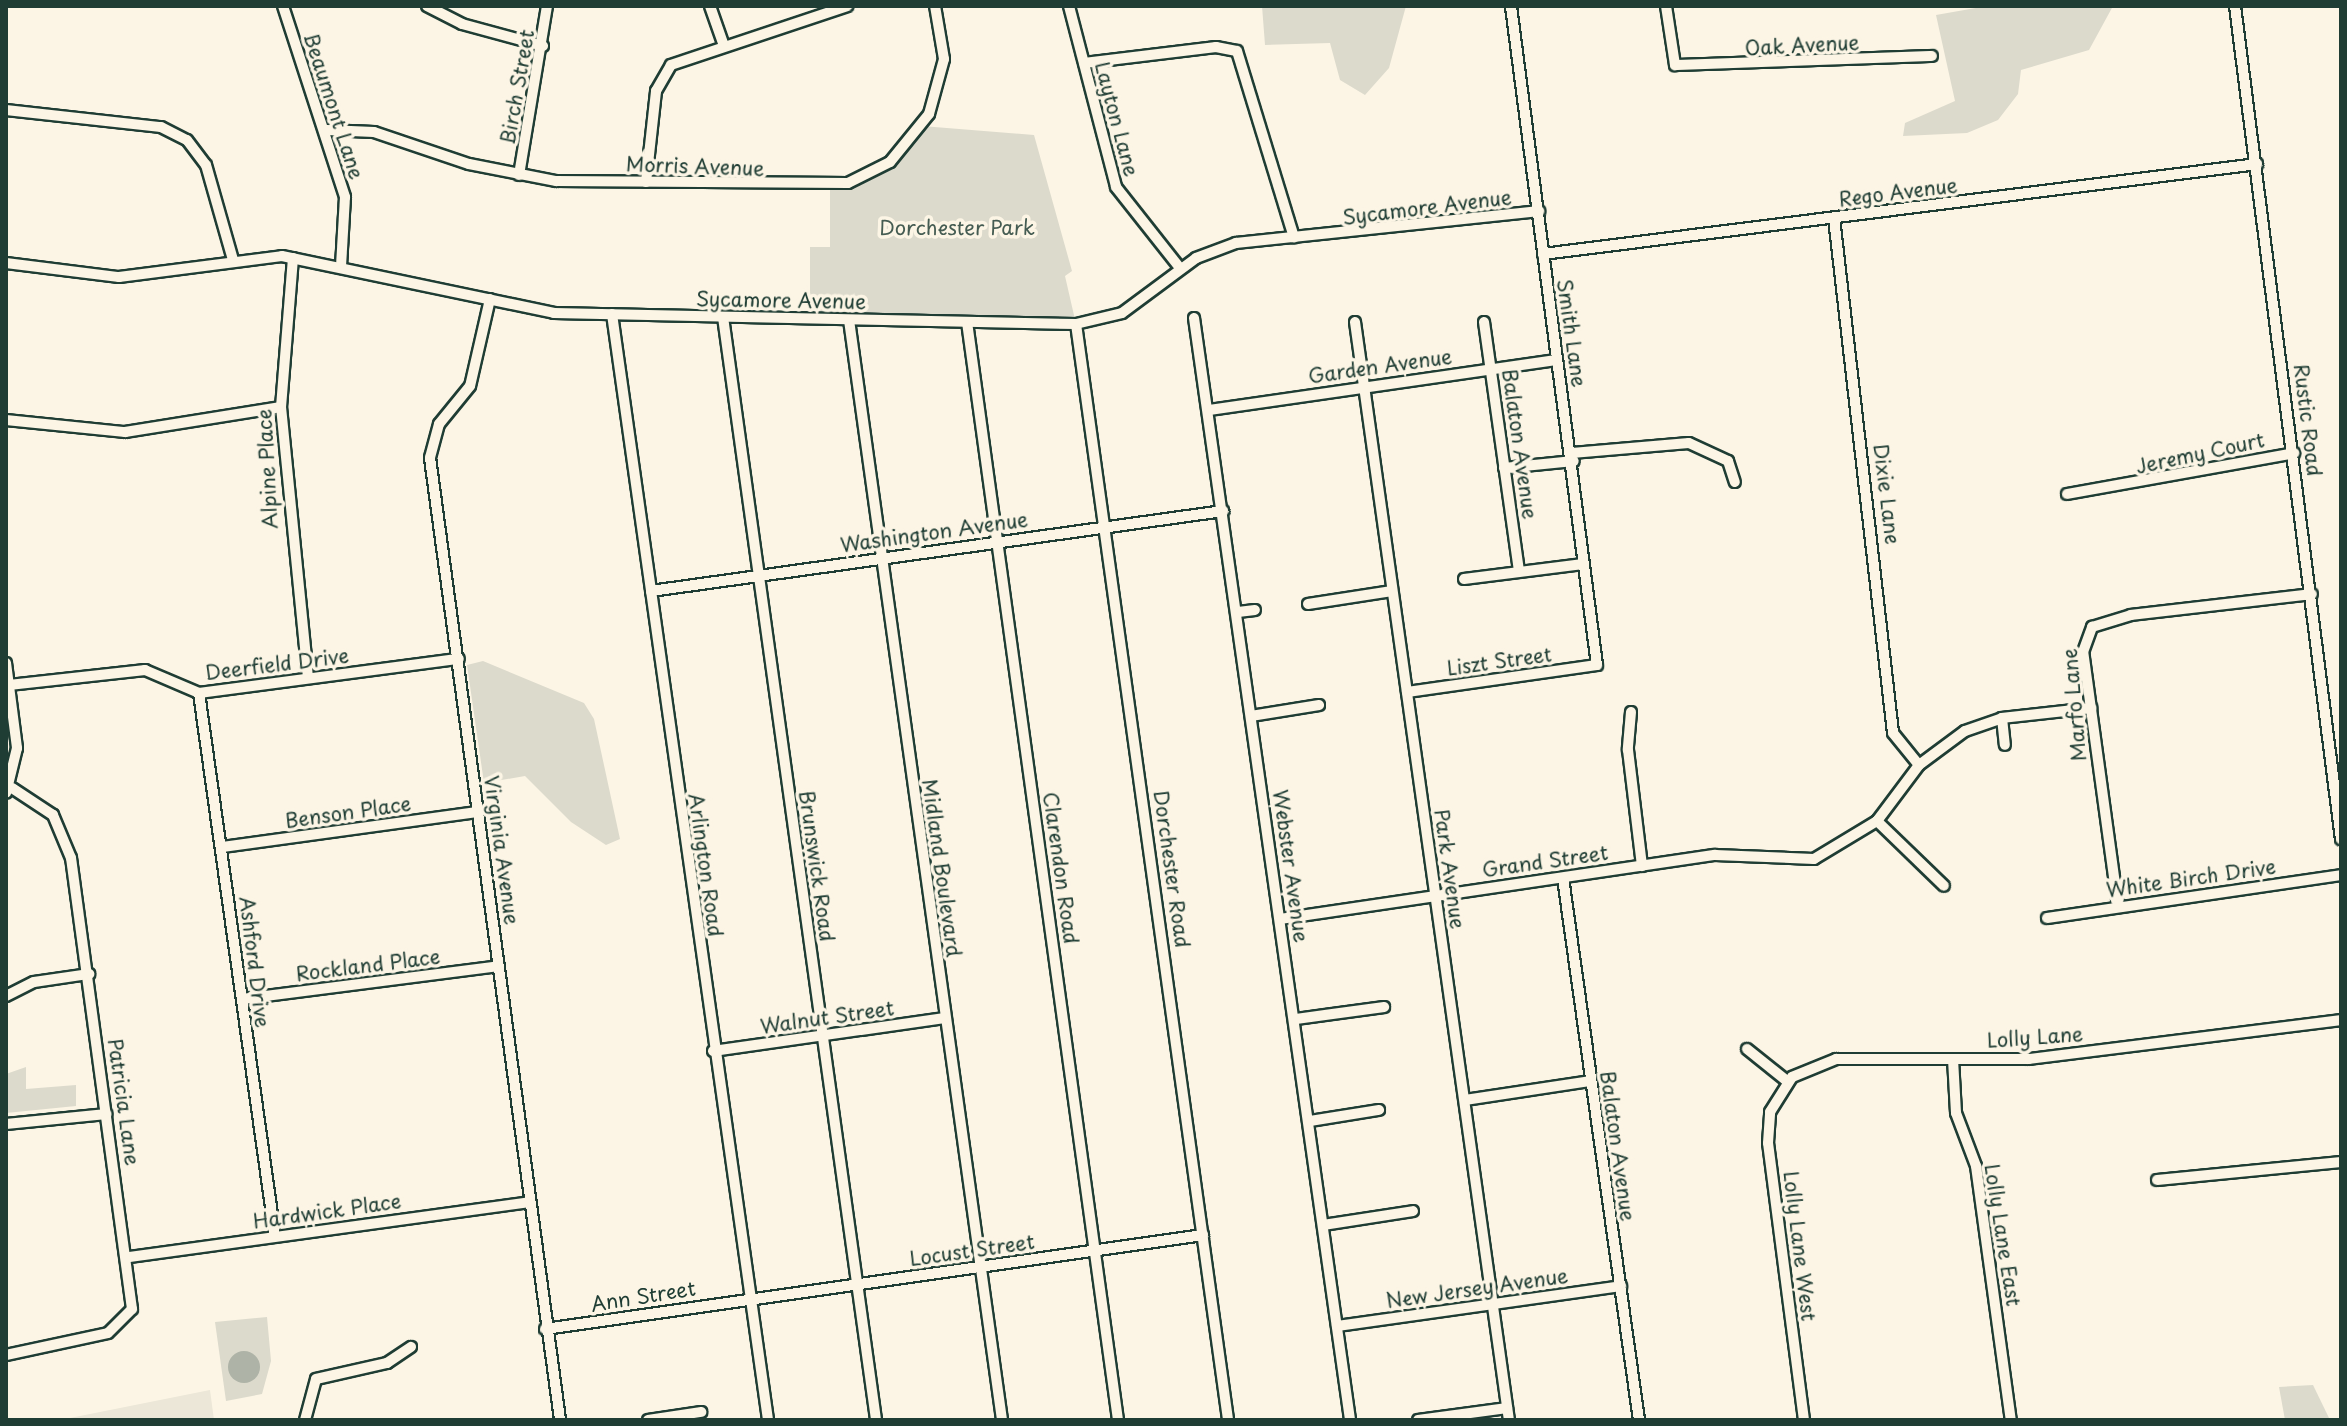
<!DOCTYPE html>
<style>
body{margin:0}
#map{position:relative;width:2347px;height:1426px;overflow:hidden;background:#fcf5e5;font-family:"Playpen Sans",sans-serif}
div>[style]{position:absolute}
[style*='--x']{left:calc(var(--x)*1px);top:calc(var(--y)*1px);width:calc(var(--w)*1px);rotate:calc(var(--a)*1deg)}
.built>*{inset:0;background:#ece7d8}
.green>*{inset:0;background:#dcdacc}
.water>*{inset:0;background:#aeb3a7}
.round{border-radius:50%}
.roads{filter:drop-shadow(2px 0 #1f3d34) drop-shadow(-2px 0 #1f3d34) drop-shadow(0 2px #1f3d34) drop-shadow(0 -2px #1f3d34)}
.minor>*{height:10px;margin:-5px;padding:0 5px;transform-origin:5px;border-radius:5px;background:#fcf5e5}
span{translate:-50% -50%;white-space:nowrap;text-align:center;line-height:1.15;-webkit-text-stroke:7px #fcf5e5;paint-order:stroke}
.street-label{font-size:20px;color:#1f3d34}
.park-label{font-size:20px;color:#455c52}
.frame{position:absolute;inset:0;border:8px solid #1f3d34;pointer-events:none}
</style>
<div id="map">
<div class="built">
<i style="clip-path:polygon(210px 1390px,214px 1420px,60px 1420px)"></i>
</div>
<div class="green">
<i style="clip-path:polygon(1262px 6px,1406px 6px,1389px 68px,1365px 95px,1340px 80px,1330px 43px,1265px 45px)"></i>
<i style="clip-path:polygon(1987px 6px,2113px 6px,2089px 50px,2021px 70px,2018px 94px,1998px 120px,1967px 133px,1903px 136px,1905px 123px,1955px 101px,1936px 15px)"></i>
<i style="clip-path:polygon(922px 126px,1034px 135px,1072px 271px,1065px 276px,1076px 324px,810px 319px,810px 247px,830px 247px,830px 186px,872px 175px)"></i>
<i style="clip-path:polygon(483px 661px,584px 703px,594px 719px,620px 839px,606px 845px,571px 822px,525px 776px,484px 783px,467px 665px)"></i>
<i style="clip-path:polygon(26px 1067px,26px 1089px,76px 1085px,76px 1106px,6px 1113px,6px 1074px)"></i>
<i style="clip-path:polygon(267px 1317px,271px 1361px,262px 1394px,226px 1401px,215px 1322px)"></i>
<i style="clip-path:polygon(2313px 1385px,2330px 1420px,2285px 1420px,2279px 1387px)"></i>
</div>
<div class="water">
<i class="round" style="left:228px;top:1351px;width:32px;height:32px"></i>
</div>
<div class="roads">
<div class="minor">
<i style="--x:283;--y:6;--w:201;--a:72"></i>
<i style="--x:345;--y:197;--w:69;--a:93.3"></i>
<i style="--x:427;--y:6;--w:39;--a:27"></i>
<i style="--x:462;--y:24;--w:84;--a:15.2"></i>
<i style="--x:710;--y:6;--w:42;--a:70.7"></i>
<i style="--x:1069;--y:6;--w:187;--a:75.4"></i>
<i style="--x:1116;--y:187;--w:103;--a:51.7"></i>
<i style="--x:1666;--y:6;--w:60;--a:81.3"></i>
<i style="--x:1675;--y:65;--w:257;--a:-2"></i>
<i style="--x:2235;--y:6;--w:840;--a:82.75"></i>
<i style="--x:1084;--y:63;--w:133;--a:-6.9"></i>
<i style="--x:1216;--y:47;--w:21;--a:11"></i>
<i style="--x:1237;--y:51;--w:195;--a:73"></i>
<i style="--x:6;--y:110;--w:156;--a:6.3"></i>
<i style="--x:161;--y:127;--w:29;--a:27"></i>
<i style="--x:187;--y:140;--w:31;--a:53"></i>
<i style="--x:206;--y:165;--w:99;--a:74.1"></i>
<i style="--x:327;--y:130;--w:47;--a:2.4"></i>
<i style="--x:374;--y:132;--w:100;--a:18.6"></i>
<i style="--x:469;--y:164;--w:89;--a:11.1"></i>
<i style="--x:556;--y:181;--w:292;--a:0.4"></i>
<i style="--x:848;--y:183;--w:47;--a:-26.6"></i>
<i style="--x:890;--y:162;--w:62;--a:-50.9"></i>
<i style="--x:929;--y:114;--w:57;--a:-74.7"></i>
<i style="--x:944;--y:59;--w:54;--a:-99.6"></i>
<i style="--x:519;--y:175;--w:171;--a:-80.6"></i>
<i style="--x:646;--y:182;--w:92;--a:-83.7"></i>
<i style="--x:656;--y:91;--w:30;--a:-60"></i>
<i style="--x:671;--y:65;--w:186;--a:-18.5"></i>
<i style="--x:1834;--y:218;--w:518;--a:83.46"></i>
<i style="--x:1893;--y:733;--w:41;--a:50.9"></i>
<i style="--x:1543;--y:254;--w:720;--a:-7.18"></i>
<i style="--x:293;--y:258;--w:149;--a:94.6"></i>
<i style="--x:281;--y:407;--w:272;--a:84.3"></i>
<i style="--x:6;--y:263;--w:114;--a:7.1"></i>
<i style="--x:119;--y:277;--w:164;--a:-7.3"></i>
<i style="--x:282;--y:256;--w:278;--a:11.8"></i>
<i style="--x:554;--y:313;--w:522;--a:1.21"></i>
<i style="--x:1076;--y:324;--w:47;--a:-13.4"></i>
<i style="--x:1122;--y:313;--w:92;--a:-36.6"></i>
<i style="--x:1196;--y:258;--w:43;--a:-20.6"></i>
<i style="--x:1236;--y:243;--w:305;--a:-6"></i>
<i style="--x:490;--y:299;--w:89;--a:102.9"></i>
<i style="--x:470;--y:386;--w:49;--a:129.2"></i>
<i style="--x:439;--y:424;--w:35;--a:105"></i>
<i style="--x:430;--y:458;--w:971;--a:82.3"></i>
<i style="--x:612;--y:314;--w:1117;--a:81.97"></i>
<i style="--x:723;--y:317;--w:1114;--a:82.1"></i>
<i style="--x:1194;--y:318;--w:1113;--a:81.94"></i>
<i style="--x:849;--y:320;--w:1111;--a:82.08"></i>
<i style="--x:967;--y:322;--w:1108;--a:82.17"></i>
<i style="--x:1355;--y:322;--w:1109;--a:82.02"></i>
<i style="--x:1484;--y:322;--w:252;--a:82"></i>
<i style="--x:1076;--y:324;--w:1106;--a:82.1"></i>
<i style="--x:1209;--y:410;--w:351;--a:-8.2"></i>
<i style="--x:6;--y:420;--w:120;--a:5.8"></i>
<i style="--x:125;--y:432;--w:158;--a:-9.1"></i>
<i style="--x:1572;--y:453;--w:117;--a:-4.9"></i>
<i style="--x:1689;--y:443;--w:43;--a:24.8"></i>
<i style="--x:1728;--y:461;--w:22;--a:72"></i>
<i style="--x:1504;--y:468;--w:70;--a:-5.7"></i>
<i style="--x:2067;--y:494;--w:231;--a:-10.2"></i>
<i style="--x:1464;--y:579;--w:120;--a:-7.2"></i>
<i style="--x:651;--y:591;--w:578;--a:-7.96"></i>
<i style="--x:1308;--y:604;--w:85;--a:-8.8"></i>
<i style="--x:1238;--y:612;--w:17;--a:-7"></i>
<i style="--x:6;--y:663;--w:86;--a:82.6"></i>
<i style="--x:17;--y:748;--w:46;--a:103.7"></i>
<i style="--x:9;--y:685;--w:137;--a:-6.3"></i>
<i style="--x:145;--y:670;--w:59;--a:23.1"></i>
<i style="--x:199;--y:693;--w:262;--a:-7.5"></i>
<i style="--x:1407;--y:692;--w:192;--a:-8.1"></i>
<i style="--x:1597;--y:665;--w:665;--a:-97.44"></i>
<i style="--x:199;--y:693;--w:548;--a:82.03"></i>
<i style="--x:1631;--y:712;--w:38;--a:95"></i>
<i style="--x:1628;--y:750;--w:117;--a:83.1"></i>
<i style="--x:1251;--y:716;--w:69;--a:-9.2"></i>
<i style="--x:2002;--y:718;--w:27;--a:84"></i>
<i style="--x:1877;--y:821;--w:93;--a:44.1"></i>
<i style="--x:222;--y:847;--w:258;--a:-7.8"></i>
<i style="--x:1563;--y:878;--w:547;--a:82.02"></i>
<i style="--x:2118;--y:906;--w:256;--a:-97.8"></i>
<i style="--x:2083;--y:652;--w:27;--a:-70"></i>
<i style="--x:2092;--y:627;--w:41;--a:-17.1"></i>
<i style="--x:2131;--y:615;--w:182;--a:-6.6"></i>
<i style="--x:2047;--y:918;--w:297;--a:-8.3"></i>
<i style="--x:1280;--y:919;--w:440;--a:-8.4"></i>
<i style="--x:1715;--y:855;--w:99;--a:2.3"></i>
<i style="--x:1814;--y:859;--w:74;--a:-31.1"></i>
<i style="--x:1877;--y:821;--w:70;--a:-53.1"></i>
<i style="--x:1919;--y:765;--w:57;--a:-36.5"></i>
<i style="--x:1965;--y:731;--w:39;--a:-19"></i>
<i style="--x:2002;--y:718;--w:90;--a:-6.4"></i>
<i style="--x:6;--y:996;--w:31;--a:-27"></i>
<i style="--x:34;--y:982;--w:56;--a:-8.3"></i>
<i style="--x:242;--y:999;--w:259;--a:-7.3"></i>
<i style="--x:1296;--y:1019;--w:89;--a:-7.8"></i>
<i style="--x:1747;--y:1049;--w:51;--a:38.7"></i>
<i style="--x:713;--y:1051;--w:234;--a:-8.1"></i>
<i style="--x:1953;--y:1059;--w:54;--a:86.8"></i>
<i style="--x:1956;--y:1113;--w:57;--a:69.3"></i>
<i style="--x:1976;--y:1166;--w:256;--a:82.2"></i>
<i style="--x:1465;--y:1100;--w:126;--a:-8.6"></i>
<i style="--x:1310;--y:1121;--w:70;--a:-9.1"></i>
<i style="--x:6;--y:1124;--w:101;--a:-5.7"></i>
<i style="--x:2157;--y:1180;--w:185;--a:-5.6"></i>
<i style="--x:1323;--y:1225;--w:91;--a:-8.8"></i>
<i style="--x:129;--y:1257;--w:405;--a:-7.8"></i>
<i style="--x:1337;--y:1326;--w:287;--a:-8"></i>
<i style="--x:545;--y:1329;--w:665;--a:-8.13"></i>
<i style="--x:6;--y:1355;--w:104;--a:-12.2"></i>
<i style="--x:108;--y:1333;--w:34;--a:-45"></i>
<i style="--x:132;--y:1309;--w:455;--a:-97.7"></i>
<i style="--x:71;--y:858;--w:47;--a:-112.7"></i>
<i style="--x:53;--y:815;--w:49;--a:-146.6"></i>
<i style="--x:305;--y:1420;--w:42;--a:-75"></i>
<i style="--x:316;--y:1379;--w:73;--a:-12.7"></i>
<i style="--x:387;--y:1363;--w:29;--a:-34"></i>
<i style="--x:648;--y:1420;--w:54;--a:-8.6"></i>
<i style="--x:1418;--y:1420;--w:90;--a:-7.7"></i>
<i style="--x:1804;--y:1420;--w:279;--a:-97.4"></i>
<i style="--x:1768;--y:1143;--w:31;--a:-86"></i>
<i style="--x:1770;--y:1112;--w:41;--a:-57.8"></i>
<i style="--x:1792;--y:1077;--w:48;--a:-22.2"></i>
<i style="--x:1836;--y:1059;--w:193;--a:0"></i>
<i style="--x:2029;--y:1059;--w:314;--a:-7.1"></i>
</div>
</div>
<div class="street-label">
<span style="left:1802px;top:45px;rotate:-3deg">Oak Avenue</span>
<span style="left:517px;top:87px;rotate:-80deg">Birch Street</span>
<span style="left:334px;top:106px;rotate:72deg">Beaumont Lane</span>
<span style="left:1117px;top:119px;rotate:75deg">Layton Lane</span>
<span style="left:695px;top:166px;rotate:2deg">Morris Avenue</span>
<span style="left:1898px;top:192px;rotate:-7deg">Rego Avenue</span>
<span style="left:1427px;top:207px;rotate:-7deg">Sycamore Avenue</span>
<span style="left:781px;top:300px;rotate:1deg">Sycamore Avenue</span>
<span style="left:1572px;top:333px;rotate:82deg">Smith Lane</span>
<span style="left:1380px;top:366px;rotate:-8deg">Garden Avenue</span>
<span style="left:2308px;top:420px;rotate:83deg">Rustic Road</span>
<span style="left:1520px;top:444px;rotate:82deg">Balaton Avenue</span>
<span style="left:2200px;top:453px;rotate:-12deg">Jeremy Court</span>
<span style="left:267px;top:469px;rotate:-93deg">Alpine Place</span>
<span style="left:1887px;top:494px;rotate:83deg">Dixie Lane</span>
<span style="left:934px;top:532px;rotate:-8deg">Washington Avenue</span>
<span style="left:1499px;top:661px;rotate:-8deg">Liszt Street</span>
<span style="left:277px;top:664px;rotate:-7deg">Deerfield Drive</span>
<span style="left:2074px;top:705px;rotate:-95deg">Marfo Lane</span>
<span style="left:348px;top:812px;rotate:-8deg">Benson Place</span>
<span style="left:502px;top:850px;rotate:82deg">Virginia Avenue</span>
<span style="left:1545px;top:861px;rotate:-8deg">Grand Street</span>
<span style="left:706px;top:865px;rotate:82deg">Arlington Road</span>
<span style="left:817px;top:866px;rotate:82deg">Brunswick Road</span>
<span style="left:1291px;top:866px;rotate:82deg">Webster Avenue</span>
<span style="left:942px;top:868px;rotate:82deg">Midland Boulevard</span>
<span style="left:1061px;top:868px;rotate:82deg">Clarendon Road</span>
<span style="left:1172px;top:869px;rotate:82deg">Dorchester Road</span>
<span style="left:1450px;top:869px;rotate:82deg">Park Avenue</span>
<span style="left:2191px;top:878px;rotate:-8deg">White Birch Drive</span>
<span style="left:255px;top:962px;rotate:83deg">Ashford Drive</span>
<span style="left:368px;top:965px;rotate:-7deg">Rockland Place</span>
<span style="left:827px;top:1017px;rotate:-8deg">Walnut Street</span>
<span style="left:2035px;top:1037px;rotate:-4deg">Lolly Lane</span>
<span style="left:124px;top:1102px;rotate:82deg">Patricia Lane</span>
<span style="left:1618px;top:1146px;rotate:82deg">Balaton Avenue</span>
<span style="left:327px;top:1211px;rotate:-8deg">Hardwick Place</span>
<span style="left:2003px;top:1235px;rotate:81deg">Lolly Lane East</span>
<span style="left:1800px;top:1246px;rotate:83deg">Lolly Lane West</span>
<span style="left:972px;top:1250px;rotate:-8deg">Locust Street</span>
<span style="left:1477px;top:1288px;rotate:-8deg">New Jersey Avenue</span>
<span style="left:643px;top:1296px;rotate:-9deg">Ann Street</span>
</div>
<div class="park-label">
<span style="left:957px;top:227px">Dorchester Park</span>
</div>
<div class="frame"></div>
</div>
